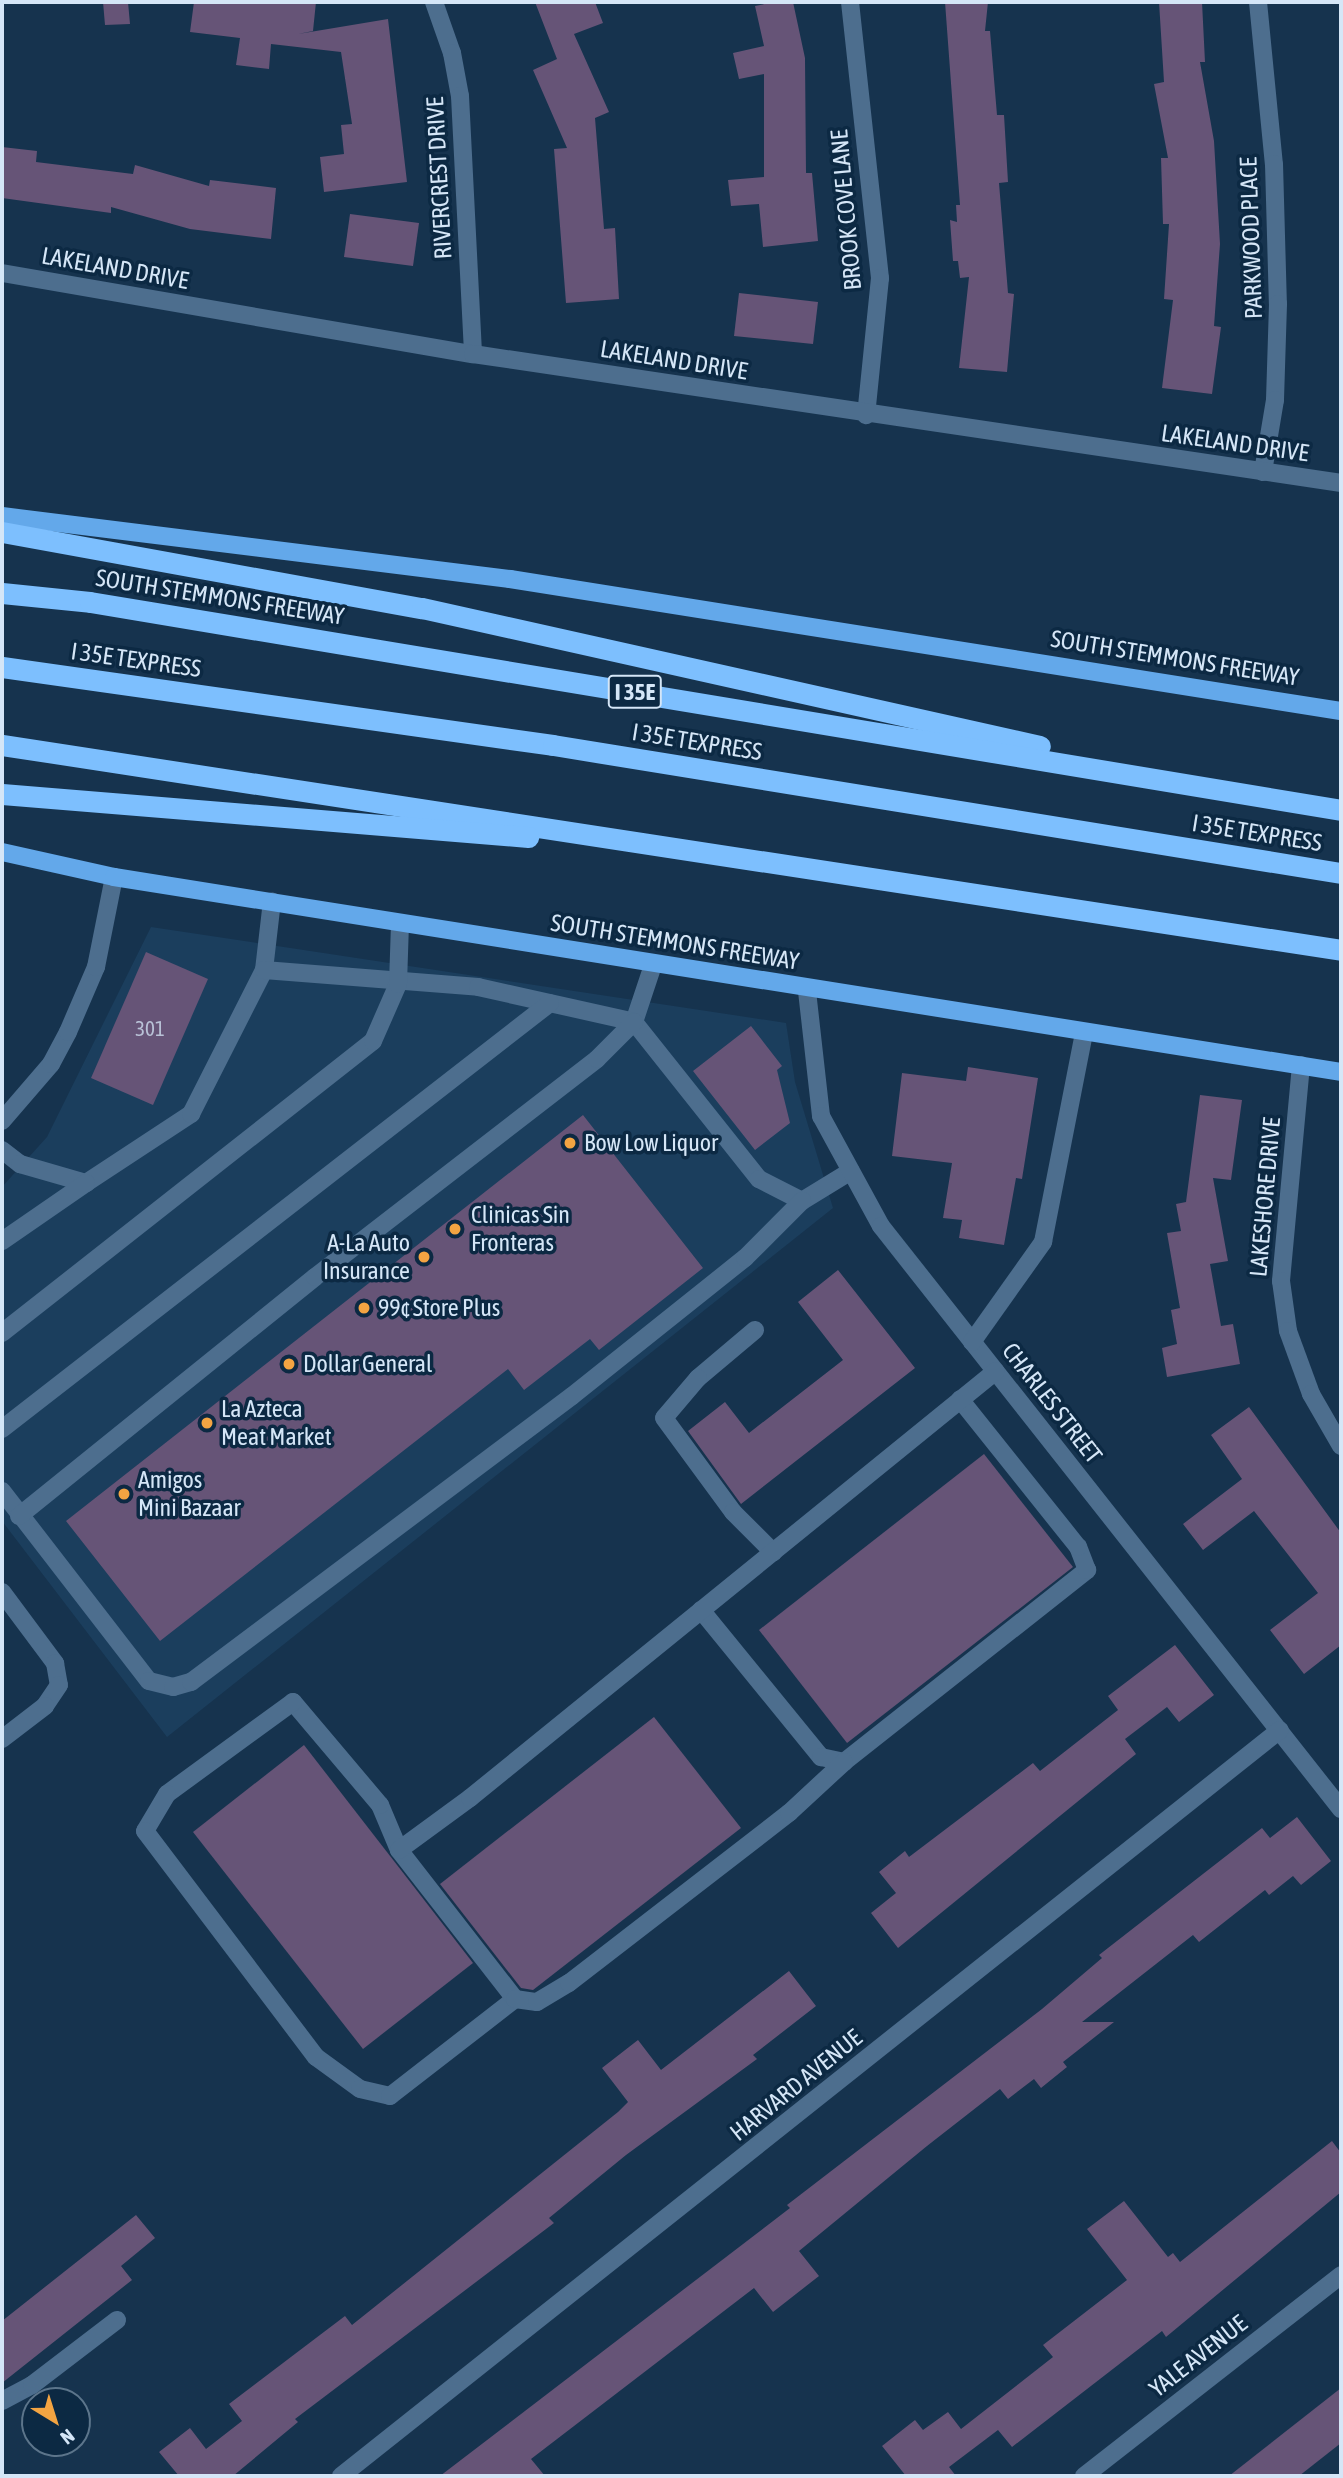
<!DOCTYPE html>
<meta charset="utf-8">
<style>
body{margin:0}
#map{position:relative;width:1343px;height:2478px;overflow:hidden;background:#16334e;font-family:"Asap Condensed",sans-serif}
div>[style]{position:absolute}
[style*='--x']{left:calc(var(--x)*1px);top:calc(var(--y)*1px);width:calc(var(--w)*1px);rotate:calc(var(--a)*1deg)}
.built>*{inset:0;background:#1b3e5d}
.building>*{inset:0;background:#665477}
.minor>*{height:18px;margin:-9px;padding:0 9px;transform-origin:9px;border-radius:9px;background:#4d6e8e}
.major>*{height:18px;margin:-9px;padding:0 9px;transform-origin:9px;border-radius:9px;background:#63a8ea}
.highway>*{height:21px;margin:-10.5px;padding:0 10.5px;transform-origin:10.5px;border-radius:10.5px;background:#7dbffe}
.dots>*{width:19px;height:19px;translate:-50% -50%;box-sizing:border-box;border:4px solid #0c2943;border-radius:50%}
span{translate:-50% -50%;white-space:nowrap;text-align:center;line-height:1.15;-webkit-text-stroke:7px #0c2943;paint-order:stroke}
.number-label{font-size:21px;color:#b9c2d7}
.number-label span{-webkit-text-stroke-width:0}
.shield-label span{padding:2px 5px;background:#0c2943;border:2px solid;border-radius:5px;-webkit-text-stroke-width:0}
.shield-label{font-size:23px;color:#d5e6f7;font-weight:700}
.street-label{font-size:24px;color:#d5e6f7}
.poi-label{font-size:24px;color:#d5e6f7}
.left{translate:0 -50%;text-align:left}
.right{translate:-100% -50%;text-align:right}
.frame{position:absolute;inset:0;border:4px solid #d5e6f7;pointer-events:none}
.north{position:absolute;left:21px;top:2387px;width:70px;height:70px;box-sizing:border-box;background:#0c2943;border:2px solid #5c758b;border-radius:50%;rotate:142deg;font-size:19px;font-weight:700;line-height:28px;text-align:center;color:#d5e6f7}
.north::after{content:'';display:block;margin:auto;width:24px;height:32px;background:#f3a442;clip-path:polygon(50% 0,100% 100%,50% 72%,0 100%)}
</style>
<div id="map">
<div class="built">
<i style="clip-path:polygon(151px 927px,786px 1023px,795px 1082px,833px 1208px,167px 1737px,2px 1521px,2px 1187px,47px 1137px)"></i>
</div>
<div class="building">
<i style="clip-path:polygon(103px 2px,128px 2px,130px 24px,105px 25px)"></i>
<i style="clip-path:polygon(194px 2px,316px 2px,313px 31px,298px 34px,388px 19px,407px 182px,324px 192px,320px 157px,344px 154px,341px 125px,352px 124px,341px 52px,271px 44px,269px 69px,236px 65px,240px 38px,190px 32px)"></i>
<i style="clip-path:polygon(535px 2px,595px 2px,603px 23px,574px 34px,609px 112px,595px 118px,604px 229px,615px 228px,619px 299px,566px 303px,554px 149px,567px 148px,533px 70px,557px 59px)"></i>
<i style="clip-path:polygon(775px 2px,793px 2px,805px 58px,806px 173px,812px 173px,818px 241px,763px 247px,759px 204px,731px 206px,728px 180px,764px 177px,764px 74px,739px 79px,733px 53px,764px 46px,755px 6px)"></i>
<i style="clip-path:polygon(945px 2px,988px 2px,985px 31px,990px 31px,997px 115px,1004px 115px,1008px 182px,999px 183px,1008px 293px,1014px 294px,1007px 372px,959px 368px,969px 277px,960px 278px,958px 261px,953px 261px,950px 220px,957px 222px,956px 205px,960px 205px)"></i>
<i style="clip-path:polygon(1159px 2px,1202px 2px,1205px 62px,1200px 62px,1214px 141px,1220px 244px,1214px 326px,1221px 327px,1212px 394px,1162px 388px,1173px 300px,1164px 299px,1169px 224px,1163px 224px,1161px 158px,1168px 158px,1154px 84px,1164px 82px)"></i>
<i style="clip-path:polygon(2px 147px,37px 151px,36px 162px,133px 174px,135px 165px,209px 186px,210px 180px,276px 188px,271px 239px,190px 229px,111px 207px,111px 213px,2px 198px)"></i>
<i style="clip-path:polygon(350px 214px,419px 223px,413px 266px,344px 257px)"></i>
<i style="clip-path:polygon(739px 293px,818px 302px,813px 344px,734px 336px)"></i>
<i style="clip-path:polygon(146px 952px,208px 979px,153px 1105px,91px 1078px)"></i>
<i style="clip-path:polygon(751px 1026px,782px 1066px,777px 1070px,790px 1123px,755px 1150px,693px 1071px)"></i>
<i style="clip-path:polygon(968px 1067px,1038px 1078px,1022px 1179px,1016px 1178px,1004px 1245px,959px 1238px,962px 1220px,943px 1218px,952px 1163px,892px 1156px,902px 1073px,966px 1081px)"></i>
<i style="clip-path:polygon(1200px 1095px,1242px 1100px,1231px 1180px,1213px 1178px,1228px 1261px,1210px 1264px,1221px 1326px,1233px 1324px,1240px 1364px,1167px 1377px,1162px 1348px,1177px 1344px,1171px 1310px,1180px 1308px,1167px 1233px,1181px 1231px,1176px 1204px,1186px 1202px)"></i>
<i style="clip-path:polygon(583px 1115px,703px 1268px,599px 1350px,590px 1339px,524px 1390px,508px 1369px,160px 1641px,66px 1521px)"></i>
<i style="clip-path:polygon(838px 1270px,915px 1368px,741px 1504px,688px 1431px,725px 1402px,749px 1433px,843px 1360px,798px 1302px)"></i>
<i style="clip-path:polygon(1249px 1407px,1341px 1533px,1341px 1645px,1304px 1674px,1270px 1630px,1318px 1593px,1254px 1511px,1203px 1550px,1183px 1524px,1242px 1479px,1211px 1435px)"></i>
<i style="clip-path:polygon(984px 1454px,1073px 1567px,847px 1743px,759px 1630px)"></i>
<i style="clip-path:polygon(1175px 1645px,1214px 1695px,1179px 1722px,1167px 1707px,1125px 1739px,1136px 1754px,898px 1948px,871px 1913px,896px 1893px,879px 1872px,905px 1851px,909px 1857px,1033px 1763px,1040px 1771px,1118px 1710px,1108px 1696px)"></i>
<i style="clip-path:polygon(654px 1717px,741px 1828px,533px 1990px,521px 1988px,440px 1884px)"></i>
<i style="clip-path:polygon(304px 1745px,473px 1963px,363px 2049px,193px 1832px)"></i>
<i style="clip-path:polygon(1297px 1817px,1331px 1861px,1301px 1885px,1293px 1876px,1269px 1895px,1265px 1890px,1199px 1942px,1193px 1935px,1082px 2022px,1114px 2022px,1063px 2062px,1067px 2067px,1041px 2088px,1034px 2079px,1008px 2099px,1000px 2089px,927px 2146px,799px 2251px,819px 2276px,773px 2312px,754px 2288px,531px 2459px,545px 2476px,440px 2476px,790px 2208px,787px 2205px,1042px 2009px,1102px 1958px,1099px 1955px,1262px 1828px,1270px 1838px)"></i>
<i style="clip-path:polygon(789px 1971px,816px 2006px,753px 2055px,757px 2059px,626px 2155px,549px 2218px,554px 2223px,295px 2419px,298px 2422px,233px 2476px,179px 2476px,159px 2452px,190px 2428px,206px 2449px,242px 2421px,229px 2404px,345px 2316px,352px 2325px,618px 2112px,628px 2102px,602px 2068px,638px 2040px,661px 2070px)"></i>
<i style="clip-path:polygon(1332px 2141px,1341px 2153px,1341px 2192px,1166px 2337px,1162px 2331px,1012px 2447px,998px 2430px,949px 2467px,956px 2476px,906px 2476px,882px 2446px,915px 2420px,923px 2430px,948px 2412px,961px 2429px,1053px 2357px,1043px 2345px,1127px 2280px,1087px 2229px,1124px 2201px,1168px 2257px,1173px 2253px,1180px 2262px)"></i>
<i style="clip-path:polygon(136px 2215px,155px 2238px,121px 2266px,132px 2280px,2px 2383px,2px 2321px)"></i>
<i style="clip-path:polygon(1341px 2388px,1341px 2443px,1299px 2476px,1229px 2476px)"></i>
</div>
<div class="minor">
<i style="--x:434;--y:2;--w:54;--a:70.6"></i>
<i style="--x:452;--y:53;--w:44;--a:79.5"></i>
<i style="--x:460;--y:96;--w:258;--a:87.1"></i>
<i style="--x:850;--y:2;--w:278;--a:83.8"></i>
<i style="--x:880;--y:278;--w:138;--a:95.8"></i>
<i style="--x:1258;--y:2;--w:163;--a:84.4"></i>
<i style="--x:1274;--y:164;--w:140;--a:88.4"></i>
<i style="--x:1278;--y:304;--w:96;--a:91.8"></i>
<i style="--x:1275;--y:400;--w:73;--a:99.5"></i>
<i style="--x:2;--y:273;--w:478;--a:9.8"></i>
<i style="--x:473;--y:354;--w:878;--a:8.45"></i>
<i style="--x:653;--y:965;--w:60;--a:108.4"></i>
<i style="--x:634;--y:1022;--w:201;--a:51.5"></i>
<i style="--x:759;--y:1179;--w:48;--a:27.1"></i>
<i style="--x:802;--y:1201;--w:57;--a:-31.5"></i>
<i style="--x:264;--y:970;--w:69;--a:-83.4"></i>
<i style="--x:807;--y:991;--w:126;--a:83.6"></i>
<i style="--x:821;--y:1116;--w:125;--a:61.4"></i>
<i style="--x:881;--y:1226;--w:743;--a:51.73"></i>
<i style="--x:1301;--y:1065;--w:217;--a:95.3"></i>
<i style="--x:1281;--y:1281;--w:50;--a:82"></i>
<i style="--x:1288;--y:1331;--w:67;--a:69.9"></i>
<i style="--x:1311;--y:1394;--w:60;--a:60"></i>
<i style="--x:2;--y:1121;--w:75;--a:-49.3"></i>
<i style="--x:51;--y:1064;--w:36;--a:-62"></i>
<i style="--x:68;--y:1032;--w:71;--a:-66.7"></i>
<i style="--x:96;--y:967;--w:92;--a:-78.7"></i>
<i style="--x:2;--y:1150;--w:23;--a:38"></i>
<i style="--x:20;--y:1164;--w:69;--a:16.1"></i>
<i style="--x:86;--y:1183;--w:126;--a:-33.3"></i>
<i style="--x:191;--y:1114;--w:161;--a:-63.1"></i>
<i style="--x:264;--y:970;--w:215;--a:4.5"></i>
<i style="--x:478;--y:987;--w:160;--a:12.6"></i>
<i style="--x:2;--y:1241;--w:102;--a:-34.6"></i>
<i style="--x:755;--y:1330;--w:75;--a:139.9"></i>
<i style="--x:698;--y:1378;--w:52;--a:130.4"></i>
<i style="--x:664;--y:1418;--w:117;--a:53.7"></i>
<i style="--x:733;--y:1512;--w:57;--a:45"></i>
<i style="--x:2;--y:1333;--w:472;--a:-38.2"></i>
<i style="--x:373;--y:1041;--w:62;--a:-66.3"></i>
<i style="--x:398;--y:984;--w:61;--a:-88.1"></i>
<i style="--x:972;--y:1342;--w:123;--a:-54.6"></i>
<i style="--x:1043;--y:1242;--w:213;--a:-78.9"></i>
<i style="--x:2;--y:1429;--w:694;--a:-37.86"></i>
<i style="--x:2;--y:1491;--w:240;--a:52.3"></i>
<i style="--x:149;--y:1681;--w:25;--a:14"></i>
<i style="--x:173;--y:1687;--w:19;--a:-16"></i>
<i style="--x:191;--y:1682;--w:476;--a:-36.9"></i>
<i style="--x:572;--y:1396;--w:221;--a:-38.6"></i>
<i style="--x:745;--y:1258;--w:81;--a:-45"></i>
<i style="--x:19;--y:1516;--w:380;--a:-38.9"></i>
<i style="--x:315;--y:1277;--w:356;--a:-37.7"></i>
<i style="--x:597;--y:1059;--w:52;--a:-45"></i>
<i style="--x:2;--y:1592;--w:89;--a:53.3"></i>
<i style="--x:55;--y:1663;--w:22;--a:80"></i>
<i style="--x:59;--y:1685;--w:25;--a:124"></i>
<i style="--x:45;--y:1706;--w:54;--a:142.5"></i>
<i style="--x:701;--y:1610;--w:190;--a:50.8"></i>
<i style="--x:821;--y:1757;--w:24;--a:12"></i>
<i style="--x:844;--y:1762;--w:310;--a:-38.3"></i>
<i style="--x:1087;--y:1570;--w:25;--a:-111"></i>
<i style="--x:1078;--y:1547;--w:189;--a:-128.6"></i>
<i style="--x:399;--y:1850;--w:49;--a:-112.9"></i>
<i style="--x:380;--y:1805;--w:135;--a:-130.2"></i>
<i style="--x:293;--y:1702;--w:156;--a:143.9"></i>
<i style="--x:167;--y:1794;--w:43;--a:120.7"></i>
<i style="--x:145;--y:1831;--w:283;--a:52.9"></i>
<i style="--x:316;--y:2057;--w:54;--a:36"></i>
<i style="--x:360;--y:2089;--w:31;--a:13"></i>
<i style="--x:390;--y:2096;--w:158;--a:-37.8"></i>
<i style="--x:515;--y:1999;--w:189;--a:-127.9"></i>
<i style="--x:399;--y:1850;--w:88;--a:-36.2"></i>
<i style="--x:470;--y:1798;--w:677;--a:-39.07"></i>
<i style="--x:515;--y:1999;--w:22;--a:8"></i>
<i style="--x:537;--y:2002;--w:37;--a:-31"></i>
<i style="--x:569;--y:1983;--w:278;--a:-37.7"></i>
<i style="--x:789;--y:1813;--w:75;--a:-42.8"></i>
<i style="--x:2;--y:2401;--w:34;--a:-28"></i>
<i style="--x:32;--y:2385;--w:107;--a:-37.4"></i>
<i style="--x:341;--y:2476;--w:1199;--a:-38.47"></i>
<i style="--x:1084;--y:2476;--w:326;--a:-38"></i>
</div>
<div class="major">
<i style="--x:2;--y:516;--w:512;--a:7.07"></i>
<i style="--x:510;--y:579;--w:841;--a:9.03"></i>
<i style="--x:2;--y:852;--w:115;--a:12.6"></i>
<i style="--x:114;--y:877;--w:1242;--a:9.03"></i>
</div>
<div class="highway">
<i style="--x:2;--y:532;--w:427;--a:10.3"></i>
<i style="--x:422;--y:608;--w:633;--a:12.59"></i>
<i style="--x:2;--y:593;--w:88;--a:5.8"></i>
<i style="--x:90;--y:602;--w:1268;--a:9.44"></i>
<i style="--x:2;--y:667;--w:556;--a:8.06"></i>
<i style="--x:553;--y:745;--w:798;--a:9.23"></i>
<i style="--x:2;--y:745;--w:1355;--a:8.7"></i>
<i style="--x:2;--y:794;--w:528;--a:4.67"></i>
</div>
<div class="dots">
<i style="left:570px;top:1143px;background:#f3a442"></i>
<i style="left:455px;top:1229px;background:#f3a442"></i>
<i style="left:424px;top:1257px;background:#f3a442"></i>
<i style="left:364px;top:1308px;background:#f3a442"></i>
<i style="left:289px;top:1364px;background:#f3a442"></i>
<i style="left:207px;top:1423px;background:#f3a442"></i>
<i style="left:124px;top:1494px;background:#f3a442"></i>
</div>
<div class="number-label">
<span style="left:150px;top:1028px">301</span>
</div>
<div class="shield-label">
<span style="left:635px;top:692px">I 35E</span>
</div>
<div class="street-label">
<span style="left:439px;top:178px;rotate:-93deg">RIVERCREST DRIVE</span>
<span style="left:846px;top:210px;rotate:-95deg">BROOK COVE LANE</span>
<span style="left:1251px;top:238px;rotate:-92deg">PARKWOOD PLACE</span>
<span style="left:115px;top:268px;rotate:10deg">LAKELAND DRIVE</span>
<span style="left:674px;top:360px;rotate:9deg">LAKELAND DRIVE</span>
<span style="left:1235px;top:443px;rotate:8deg">LAKELAND DRIVE</span>
<span style="left:220px;top:597px;rotate:9deg">SOUTH STEMMONS FREEWAY</span>
<span style="left:1175px;top:658px;rotate:9deg">SOUTH STEMMONS FREEWAY</span>
<span style="left:136px;top:660px;rotate:8deg">I 35E TEXPRESS</span>
<span style="left:697px;top:742px;rotate:9deg">I 35E TEXPRESS</span>
<span style="left:1257px;top:833px;rotate:9deg">I 35E TEXPRESS</span>
<span style="left:675px;top:942px;rotate:9deg">SOUTH STEMMONS FREEWAY</span>
<span style="left:1265px;top:1197px;rotate:-85deg">LAKESHORE DRIVE</span>
<span style="left:1052px;top:1403px;rotate:52deg">CHARLES STREET</span>
<span style="left:796px;top:2085px;rotate:-39deg">HARVARD AVENUE</span>
<span style="left:1198px;top:2356px;rotate:-38deg">YALE AVENUE</span>
</div>
<div class="poi-label">
<span class="left" style="left:584px;top:1143px">Bow Low Liquor</span>
<span class="left" style="left:471px;top:1229px">Clinicas Sin<br>Fronteras</span>
<span class="right" style="left:410px;top:1257px">A-La Auto<br>Insurance</span>
<span class="left" style="left:378px;top:1308px">99¢ Store Plus</span>
<span class="left" style="left:303px;top:1364px">Dollar General</span>
<span class="left" style="left:221px;top:1423px">La Azteca<br>Meat Market</span>
<span class="left" style="left:138px;top:1494px">Amigos<br>Mini Bazaar</span>
</div>
<div class="frame"></div>
<div class="north">N</div>
</div>
